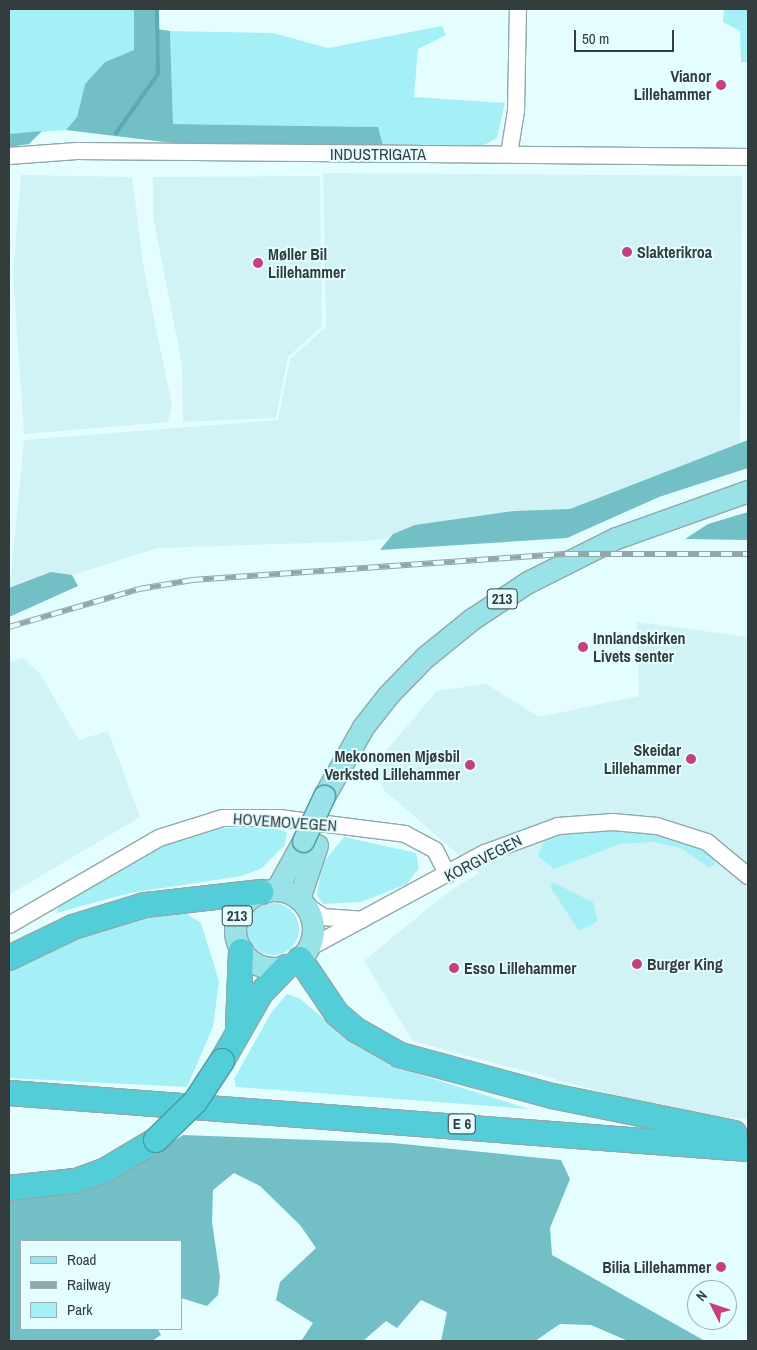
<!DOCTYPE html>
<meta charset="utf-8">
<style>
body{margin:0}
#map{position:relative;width:757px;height:1350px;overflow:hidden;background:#e4fdff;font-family:"Archivo Narrow",sans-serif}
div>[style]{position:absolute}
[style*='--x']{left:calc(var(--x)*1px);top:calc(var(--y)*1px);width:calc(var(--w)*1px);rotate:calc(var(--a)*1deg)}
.built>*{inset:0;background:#d1f3f6}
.green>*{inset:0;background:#a5eff6}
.round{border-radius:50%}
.forest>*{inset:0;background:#72bfc6}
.stream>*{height:4px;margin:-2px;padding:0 2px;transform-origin:2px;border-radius:2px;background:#5daab1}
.roads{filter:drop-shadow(1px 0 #91a8aa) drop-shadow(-1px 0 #91a8aa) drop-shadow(0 1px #91a8aa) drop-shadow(0 -1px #91a8aa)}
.minor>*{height:16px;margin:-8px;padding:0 8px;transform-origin:8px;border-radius:8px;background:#fff}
.major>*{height:21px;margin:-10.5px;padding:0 10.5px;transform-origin:10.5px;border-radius:10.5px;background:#98e2e8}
.major>.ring{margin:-10.5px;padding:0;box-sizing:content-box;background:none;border:21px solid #98e2e8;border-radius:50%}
.highway>*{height:24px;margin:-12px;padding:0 12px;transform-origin:12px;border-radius:12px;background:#53ced9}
.rail>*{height:5.5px;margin-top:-2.75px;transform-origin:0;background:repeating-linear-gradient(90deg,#e4fdff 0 11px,#95a6a8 0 22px);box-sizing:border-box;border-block:1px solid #95a6a8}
.bridges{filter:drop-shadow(1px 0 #489ba3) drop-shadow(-1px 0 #489ba3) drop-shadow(0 1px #489ba3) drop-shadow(0 -1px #489ba3)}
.major-bridge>*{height:21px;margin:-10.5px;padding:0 10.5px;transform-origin:10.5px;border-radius:10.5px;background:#98e2e8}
.highway-bridge>*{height:24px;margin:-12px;padding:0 12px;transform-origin:12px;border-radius:12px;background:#53ced9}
.dots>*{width:14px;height:14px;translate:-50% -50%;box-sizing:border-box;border:2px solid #e4fdff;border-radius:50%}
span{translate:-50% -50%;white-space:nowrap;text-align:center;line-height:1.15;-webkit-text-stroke:4px #e4fdff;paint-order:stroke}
.shield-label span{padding:1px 4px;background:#e4fdff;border:1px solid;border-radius:4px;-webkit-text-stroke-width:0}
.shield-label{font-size:15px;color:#343d3e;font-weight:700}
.poi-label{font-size:16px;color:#343d3e;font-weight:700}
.right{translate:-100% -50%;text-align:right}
.left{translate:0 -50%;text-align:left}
.street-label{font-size:16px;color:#343d3e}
.frame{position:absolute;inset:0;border:10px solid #343d3e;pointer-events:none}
.legend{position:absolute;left:20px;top:1240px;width:162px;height:90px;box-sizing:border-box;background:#e4fdff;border:1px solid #9eb0b2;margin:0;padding:6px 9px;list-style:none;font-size:15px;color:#343d3e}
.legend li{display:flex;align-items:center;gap:10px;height:25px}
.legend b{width:25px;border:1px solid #9eb0b2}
.north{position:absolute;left:687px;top:1280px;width:50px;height:50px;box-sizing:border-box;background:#e4fdff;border:1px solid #9eb0b2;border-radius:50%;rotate:311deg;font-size:14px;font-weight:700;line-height:20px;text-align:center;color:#343d3e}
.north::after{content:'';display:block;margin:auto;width:18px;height:22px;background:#c53f82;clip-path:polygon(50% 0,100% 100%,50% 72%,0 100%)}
.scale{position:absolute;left:574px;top:30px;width:100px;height:22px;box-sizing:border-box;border:2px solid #343d3e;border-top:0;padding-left:6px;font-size:15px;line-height:18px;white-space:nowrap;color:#343d3e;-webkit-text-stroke:4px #e4fdff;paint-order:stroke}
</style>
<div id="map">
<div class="built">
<i style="clip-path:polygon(323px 173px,742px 176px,740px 446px,570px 512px,368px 541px,158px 548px,9px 595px,24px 440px,278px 420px,290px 359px,326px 327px)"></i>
<i style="clip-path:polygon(21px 175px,132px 177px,144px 270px,172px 405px,168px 422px,24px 434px,13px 274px)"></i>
<i style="clip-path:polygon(320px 176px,322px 326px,288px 357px,276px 418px,183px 422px,182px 365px,153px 216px,153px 177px)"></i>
<i style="clip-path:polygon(637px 622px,748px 637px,748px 1119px,684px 1114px,413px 1041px,364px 961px,444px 895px,479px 873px,384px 790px,375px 764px,437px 691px,486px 684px,539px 717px,639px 696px)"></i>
<i style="clip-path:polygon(23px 658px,40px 674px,79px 740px,108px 731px,140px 817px,9px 895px,9px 662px)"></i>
</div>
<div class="green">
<i style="clip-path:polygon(9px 9px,134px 9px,134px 50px,105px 62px,85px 84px,77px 117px,66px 130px,9px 134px)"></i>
<i style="clip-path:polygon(724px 9px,748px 9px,748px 62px,741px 62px,740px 31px,723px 22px)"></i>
<i style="clip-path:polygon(442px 26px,446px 35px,418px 49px,414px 97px,505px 103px,497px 138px,482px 146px,383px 145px,378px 127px,173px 124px,170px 31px,273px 33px,328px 48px)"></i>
<i style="clip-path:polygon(273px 827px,287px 832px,285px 845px,262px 868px,242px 876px,130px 893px,56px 913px,60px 904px,169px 843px,222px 828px)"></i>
<i style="clip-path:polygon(633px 828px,684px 839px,714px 855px,715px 865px,708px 867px,681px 848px,654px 842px,620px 844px,554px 869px,538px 856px,545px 838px,573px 831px)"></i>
<i style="clip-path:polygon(344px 837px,416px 853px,419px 868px,407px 884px,361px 902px,323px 904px,317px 895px,322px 864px)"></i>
<i style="clip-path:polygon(552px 882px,593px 902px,598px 921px,579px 931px,551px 888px)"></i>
<i class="round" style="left:247px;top:903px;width:52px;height:52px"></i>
<i style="clip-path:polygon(178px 908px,201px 923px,219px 981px,213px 1027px,187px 1087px,9px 1078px,9px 968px,90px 931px)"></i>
<i style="clip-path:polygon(287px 994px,299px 998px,356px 1046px,418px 1074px,529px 1109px,236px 1087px,234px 1079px,271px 1013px)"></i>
</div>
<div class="forest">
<i style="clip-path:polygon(134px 9px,157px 9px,157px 29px,170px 31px,173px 124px,378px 127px,383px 145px,173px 143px,66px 130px,77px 117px,85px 84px,105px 62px,134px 50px)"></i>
<i style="clip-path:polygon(42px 131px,29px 144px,9px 147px,9px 134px)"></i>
<i style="clip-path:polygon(748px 440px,748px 468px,659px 497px,567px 538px,380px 550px,393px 534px,415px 525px,514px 511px,570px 509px)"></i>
<i style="clip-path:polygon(748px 512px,748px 540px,685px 539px,708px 524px)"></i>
<i style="clip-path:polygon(51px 572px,72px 575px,78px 586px,9px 617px,9px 588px)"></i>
<i style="clip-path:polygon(183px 1135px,393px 1143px,561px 1160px,570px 1179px,550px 1228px,552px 1255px,705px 1341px,628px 1341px,591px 1325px,560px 1324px,535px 1341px,441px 1341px,447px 1312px,421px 1300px,397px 1328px,386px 1321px,363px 1341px,301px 1341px,313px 1323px,276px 1300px,280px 1282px,316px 1248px,300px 1225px,260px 1186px,234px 1173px,213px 1190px,212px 1222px,220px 1277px,218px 1295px,207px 1306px,181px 1298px,181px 1241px,21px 1241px,21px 1329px,158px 1329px,161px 1335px,152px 1341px,9px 1341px,9px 1201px,85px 1189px,118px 1177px)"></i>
</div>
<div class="stream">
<i style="--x:116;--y:133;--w:72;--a:-54.6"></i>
<i style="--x:158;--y:74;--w:65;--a:-90.9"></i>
</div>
<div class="roads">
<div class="minor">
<i style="--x:509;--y:154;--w:44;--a:-80.8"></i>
<i style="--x:516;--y:111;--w:102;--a:-88.9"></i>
<i style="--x:9;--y:156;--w:68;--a:-4.2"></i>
<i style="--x:77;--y:151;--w:671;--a:0.51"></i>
<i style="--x:304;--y:904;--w:23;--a:34"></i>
<i style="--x:323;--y:917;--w:39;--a:4"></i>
<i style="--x:9;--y:925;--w:173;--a:-30.1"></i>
<i style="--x:159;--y:838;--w:67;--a:-17.4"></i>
<i style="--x:223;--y:818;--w:56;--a:0"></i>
<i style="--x:279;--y:818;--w:127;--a:7.2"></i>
<i style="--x:405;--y:834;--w:34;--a:28"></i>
<i style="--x:435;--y:850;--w:28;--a:63"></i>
<i style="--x:309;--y:948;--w:200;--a:-28.4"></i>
<i style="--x:485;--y:853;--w:78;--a:-20.3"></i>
<i style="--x:558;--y:826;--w:55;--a:-4.2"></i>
<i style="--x:613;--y:822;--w:44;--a:5.2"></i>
<i style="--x:657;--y:826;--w:52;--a:17.7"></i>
<i style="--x:707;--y:842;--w:53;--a:39.7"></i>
</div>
<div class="major">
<i style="--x:324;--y:796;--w:79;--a:-60.5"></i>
<i style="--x:363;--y:727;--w:41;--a:-52"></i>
<i style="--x:388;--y:695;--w:53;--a:-45.8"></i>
<i style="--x:425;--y:657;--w:60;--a:-39"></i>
<i style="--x:472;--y:619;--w:67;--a:-33.5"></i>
<i style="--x:528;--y:582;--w:98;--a:-26.6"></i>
<i style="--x:616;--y:538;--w:140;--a:-19.6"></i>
<i class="ring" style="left:235px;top:890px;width:57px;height:57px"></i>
<i style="--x:276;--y:890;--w:56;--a:-61.1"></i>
<i style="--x:299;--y:899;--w:57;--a:-71.6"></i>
</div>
<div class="highway">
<i style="--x:9;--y:958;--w:71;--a:-25.8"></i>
<i style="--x:73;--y:927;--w:75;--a:-17"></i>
<i style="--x:145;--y:905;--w:117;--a:-6.4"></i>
<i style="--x:300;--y:959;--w:66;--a:56.1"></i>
<i style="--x:337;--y:1014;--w:25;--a:40"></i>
<i style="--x:356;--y:1030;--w:51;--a:29.6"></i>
<i style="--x:400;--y:1055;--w:157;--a:15.1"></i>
<i style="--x:552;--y:1096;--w:186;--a:11.5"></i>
<i style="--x:238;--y:1027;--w:76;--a:-87.7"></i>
<i style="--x:222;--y:1061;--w:78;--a:-60.2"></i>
<i style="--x:261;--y:993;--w:36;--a:-46"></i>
<i style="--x:9;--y:1093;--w:741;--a:4.33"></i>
<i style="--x:9;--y:1188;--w:67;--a:-6"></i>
<i style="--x:76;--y:1181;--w:30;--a:-20"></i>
<i style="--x:104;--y:1171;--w:61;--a:-30.8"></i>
</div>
</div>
<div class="rail">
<i style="--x:9;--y:627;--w:135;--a:-16.3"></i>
<i style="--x:139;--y:589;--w:54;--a:-9.6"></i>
<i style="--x:192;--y:580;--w:376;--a:-4"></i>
<i style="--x:567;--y:554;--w:181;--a:0"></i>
</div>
<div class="bridges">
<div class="major-bridge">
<i style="--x:303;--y:841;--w:50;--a:-65"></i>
</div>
<div class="highway-bridge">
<i style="--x:156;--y:1140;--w:54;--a:-44.3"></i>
<i style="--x:195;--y:1102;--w:49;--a:-56.6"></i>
</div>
</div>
<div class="dots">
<i style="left:721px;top:85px;background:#c53f82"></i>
<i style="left:627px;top:252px;background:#c53f82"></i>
<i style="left:258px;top:263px;background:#c53f82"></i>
<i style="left:583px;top:647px;background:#c53f82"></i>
<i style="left:691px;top:759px;background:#c53f82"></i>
<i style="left:470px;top:765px;background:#c53f82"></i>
<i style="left:637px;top:964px;background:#c53f82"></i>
<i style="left:454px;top:968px;background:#c53f82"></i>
<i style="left:721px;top:1267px;background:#c53f82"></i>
</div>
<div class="shield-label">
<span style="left:502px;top:599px">213</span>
<span style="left:237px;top:916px">213</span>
<span style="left:462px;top:1124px">E 6</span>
</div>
<div class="poi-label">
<span class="right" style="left:711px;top:85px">Vianor<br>Lillehammer</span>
<span class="left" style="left:637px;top:252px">Slakterikroa</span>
<span class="left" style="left:268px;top:263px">Møller Bil<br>Lillehammer</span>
<span class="left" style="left:593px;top:647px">Innlandskirken<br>Livets senter</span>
<span class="right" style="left:681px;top:759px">Skeidar<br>Lillehammer</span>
<span class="right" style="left:460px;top:765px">Mekonomen Mjøsbil<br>Verksted Lillehammer</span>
<span class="left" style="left:647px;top:964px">Burger King</span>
<span class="left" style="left:464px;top:968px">Esso Lillehammer</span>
<span class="right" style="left:711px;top:1267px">Bilia Lillehammer</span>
</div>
<div class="street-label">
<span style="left:378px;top:154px">INDUSTRIGATA</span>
<span style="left:285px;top:822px;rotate:4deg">HOVEMOVEGEN</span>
<span style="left:483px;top:858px;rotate:-27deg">KORGVEGEN</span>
</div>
<div class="frame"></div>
<ul class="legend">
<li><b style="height:6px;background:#98e2e8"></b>Road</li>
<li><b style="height:6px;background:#95a6a8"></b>Railway</li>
<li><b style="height:14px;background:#a5eff6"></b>Park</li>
</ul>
<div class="north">N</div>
<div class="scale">50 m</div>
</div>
